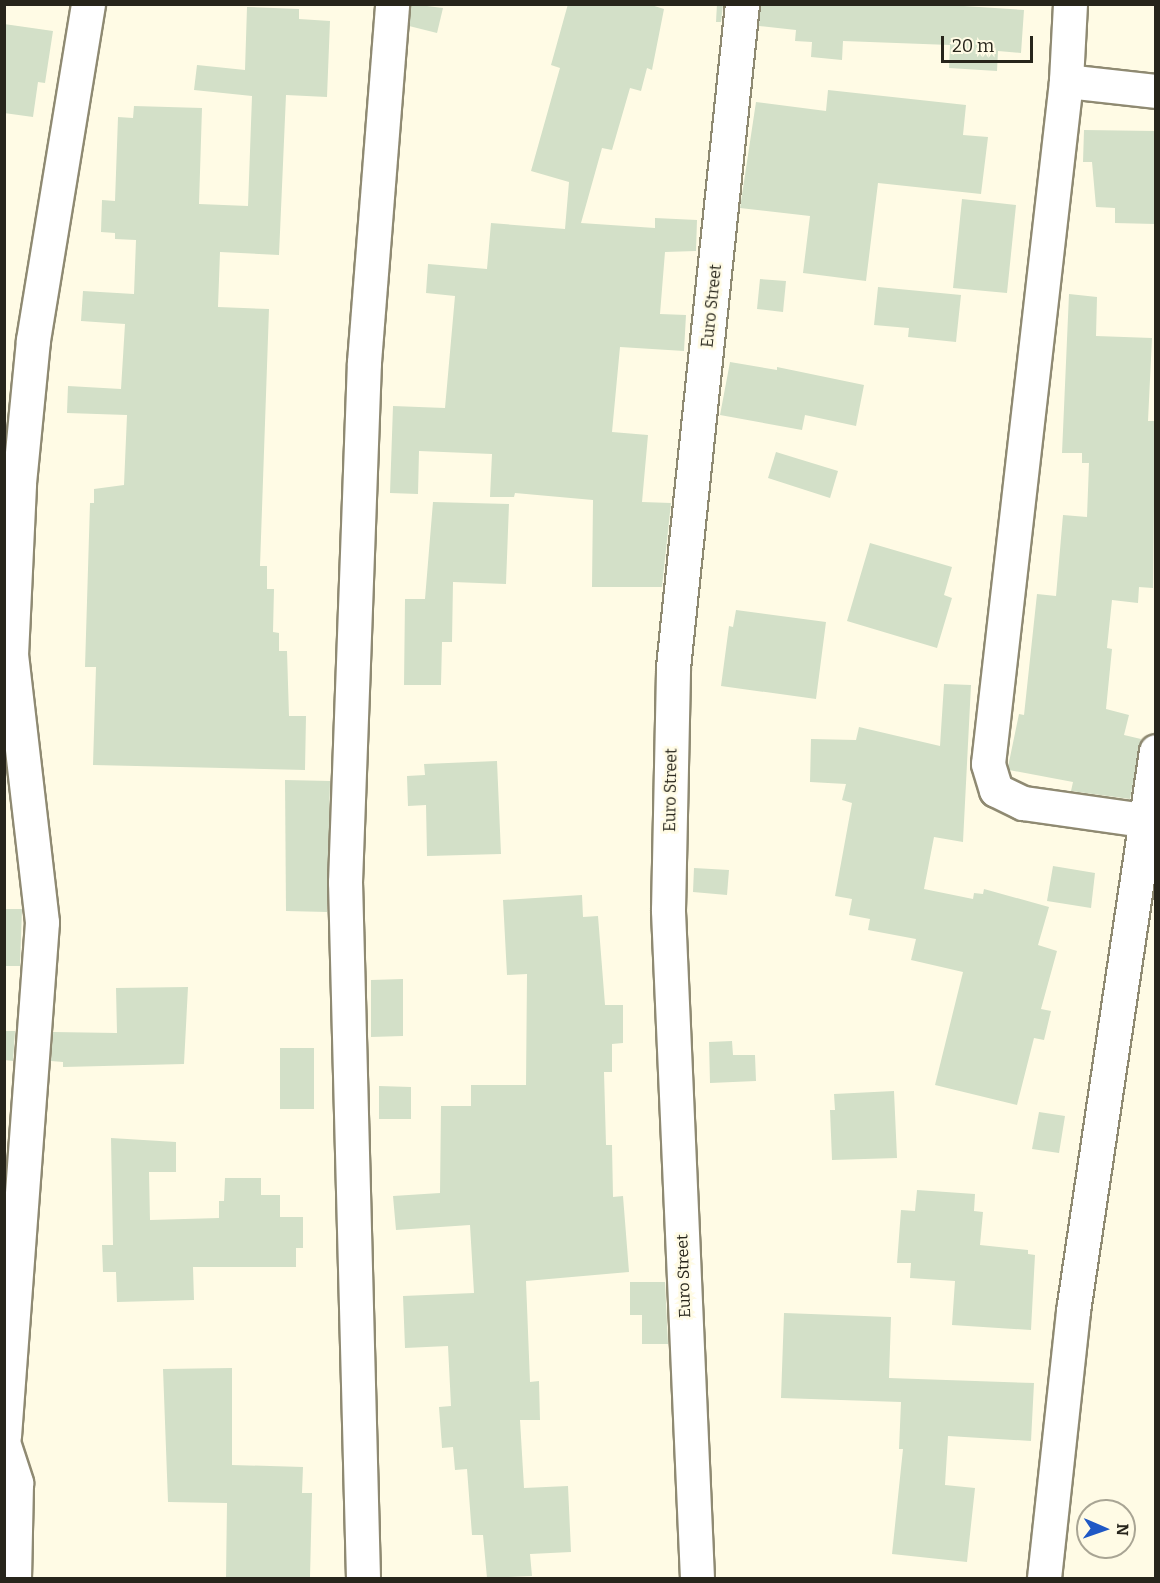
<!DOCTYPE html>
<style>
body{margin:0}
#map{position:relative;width:1160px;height:1583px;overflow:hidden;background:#fffbe5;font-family:Bitter,serif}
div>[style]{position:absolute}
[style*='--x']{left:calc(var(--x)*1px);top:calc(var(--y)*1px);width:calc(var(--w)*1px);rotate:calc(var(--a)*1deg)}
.building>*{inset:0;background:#d3e0c8}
.roads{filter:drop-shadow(2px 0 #8f8a72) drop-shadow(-2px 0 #8f8a72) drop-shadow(0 2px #8f8a72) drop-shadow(0 -2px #8f8a72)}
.street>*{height:33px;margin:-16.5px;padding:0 16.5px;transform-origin:16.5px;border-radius:16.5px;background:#fff}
span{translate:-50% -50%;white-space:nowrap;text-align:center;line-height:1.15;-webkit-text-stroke:5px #fffbe5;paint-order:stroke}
.street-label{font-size:16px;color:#27251b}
.frame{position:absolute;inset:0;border:6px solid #27251b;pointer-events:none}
.north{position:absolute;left:1076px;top:1499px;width:60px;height:60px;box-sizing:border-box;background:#fffbe5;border:2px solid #a9a594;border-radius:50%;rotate:92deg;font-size:16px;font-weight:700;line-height:24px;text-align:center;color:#27251b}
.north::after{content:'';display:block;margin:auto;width:21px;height:27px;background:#1f58c5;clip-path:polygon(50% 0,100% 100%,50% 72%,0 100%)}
.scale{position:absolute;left:941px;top:36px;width:92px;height:27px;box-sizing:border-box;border:3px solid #27251b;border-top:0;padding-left:8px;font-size:18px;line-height:21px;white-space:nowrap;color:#27251b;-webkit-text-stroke:4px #fffbe5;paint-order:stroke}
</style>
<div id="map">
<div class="building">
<i style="clip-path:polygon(411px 4px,443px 8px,437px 33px,409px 26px)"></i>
<i style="clip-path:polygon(568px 4px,648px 4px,664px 9px,652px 70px,647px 68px,641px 91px,630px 88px,612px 150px,602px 148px,581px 223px,655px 228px,655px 218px,697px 220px,696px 251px,665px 252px,660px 314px,686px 315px,684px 351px,620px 347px,612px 432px,648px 435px,642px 502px,671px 503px,662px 587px,592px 587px,593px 500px,515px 493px,514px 497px,490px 497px,492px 454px,419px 451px,418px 494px,390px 493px,393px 406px,445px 408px,455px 296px,426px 293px,428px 264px,487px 269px,491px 223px,565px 229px,569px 182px,531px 171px,560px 68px,551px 65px)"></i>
<i style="clip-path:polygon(717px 4px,723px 4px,721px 22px,716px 22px)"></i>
<i style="clip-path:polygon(760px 4px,948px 5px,1024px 10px,1021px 53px,998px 51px,997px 71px,949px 68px,950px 45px,843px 41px,842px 60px,811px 57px,812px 42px,795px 41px,796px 30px,759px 26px)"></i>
<i style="clip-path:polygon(247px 7px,299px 9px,299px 19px,330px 21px,327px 97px,286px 95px,279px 255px,220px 252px,218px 307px,269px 309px,260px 566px,267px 566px,267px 589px,274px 589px,273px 632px,279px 633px,279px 651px,287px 651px,289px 716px,306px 716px,305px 770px,93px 765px,96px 667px,85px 667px,90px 503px,94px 503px,94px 489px,124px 485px,127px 415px,67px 413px,68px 386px,121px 389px,125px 324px,81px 321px,83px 291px,134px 294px,136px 240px,115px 239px,115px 233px,101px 232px,102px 200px,115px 201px,118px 117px,133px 118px,134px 106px,202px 108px,199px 204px,248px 206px,252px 96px,194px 90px,197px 65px,245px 70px)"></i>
<i style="clip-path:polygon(4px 24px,53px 31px,45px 83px,38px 82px,33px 117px,4px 113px)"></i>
<i style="clip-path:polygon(828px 90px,966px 105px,963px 135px,988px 137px,981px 194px,878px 183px,866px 281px,803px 273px,810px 216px,740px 208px,756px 102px,826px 111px)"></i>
<i style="clip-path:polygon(1084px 130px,1155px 131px,1155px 224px,1115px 223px,1115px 208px,1096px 207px,1092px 162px,1083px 162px)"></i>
<i style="clip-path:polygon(962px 199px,1016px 205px,1007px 293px,953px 288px)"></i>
<i style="clip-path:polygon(760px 279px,786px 281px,783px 312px,757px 309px)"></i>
<i style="clip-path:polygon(878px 287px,961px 295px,956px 342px,908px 337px,909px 328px,874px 325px)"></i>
<i style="clip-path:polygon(1069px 294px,1097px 297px,1096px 336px,1152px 338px,1148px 421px,1155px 421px,1153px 588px,1139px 587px,1138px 603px,1112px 600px,1107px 648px,1112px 649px,1106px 709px,1129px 715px,1124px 735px,1141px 739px,1130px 799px,1071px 791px,1073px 782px,1009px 770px,1008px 767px,1019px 714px,1024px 715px,1037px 594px,1056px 596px,1063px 515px,1087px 517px,1089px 463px,1082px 463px,1082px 453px,1062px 453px)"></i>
<i style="clip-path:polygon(730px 362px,777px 370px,777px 367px,864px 385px,856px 426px,805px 415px,802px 430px,720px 415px)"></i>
<i style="clip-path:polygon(776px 452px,838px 471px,830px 498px,768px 478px)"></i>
<i style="clip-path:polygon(433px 502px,509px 504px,506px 584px,453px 582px,452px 642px,442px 642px,441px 685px,404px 685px,405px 599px,425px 599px)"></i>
<i style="clip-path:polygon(870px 543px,952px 567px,944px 595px,952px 598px,937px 648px,847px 621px)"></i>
<i style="clip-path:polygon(736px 610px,826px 622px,816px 699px,721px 686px,729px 626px,733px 627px)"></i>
<i style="clip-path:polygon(944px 684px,971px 685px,963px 842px,934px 837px,924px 889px,973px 899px,974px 893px,983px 894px,984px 889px,1049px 907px,1038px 945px,1057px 951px,1041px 1009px,1051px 1011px,1044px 1040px,1034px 1038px,1017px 1105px,935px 1085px,963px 972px,911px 960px,916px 939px,868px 930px,870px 919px,849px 915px,852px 899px,835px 896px,852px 803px,842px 800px,846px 784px,810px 782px,811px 739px,856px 740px,859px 727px,940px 746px)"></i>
<i style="clip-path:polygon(497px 761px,501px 854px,427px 856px,426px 805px,408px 806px,407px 776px,425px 775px,424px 764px)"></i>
<i style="clip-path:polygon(285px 780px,330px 781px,327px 912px,286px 911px)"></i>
<i style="clip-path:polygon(1053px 866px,1095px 873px,1091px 908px,1047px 901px)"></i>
<i style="clip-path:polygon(694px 868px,729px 870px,727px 895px,693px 892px)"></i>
<i style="clip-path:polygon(582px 895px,583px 917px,598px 916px,605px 1005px,623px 1005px,623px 1043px,612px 1044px,612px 1072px,604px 1072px,606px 1145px,612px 1145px,613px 1197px,623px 1196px,629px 1272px,526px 1281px,530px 1382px,539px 1381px,540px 1420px,520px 1420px,524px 1488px,568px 1486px,571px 1552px,530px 1554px,532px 1576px,487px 1578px,483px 1535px,472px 1535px,467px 1469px,455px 1470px,453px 1447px,442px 1448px,439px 1407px,451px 1406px,448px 1346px,405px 1348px,403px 1296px,474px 1293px,470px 1225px,396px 1230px,393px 1196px,440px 1193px,441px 1106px,471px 1106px,471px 1085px,526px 1085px,527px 974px,507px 975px,503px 900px)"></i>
<i style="clip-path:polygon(4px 909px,22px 909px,20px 966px,4px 966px)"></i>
<i style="clip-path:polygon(403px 979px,403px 1036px,371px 1037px,371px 980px)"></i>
<i style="clip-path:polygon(188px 987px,184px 1064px,63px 1067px,63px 1062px,51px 1061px,53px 1032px,117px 1033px,116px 988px)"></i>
<i style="clip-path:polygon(4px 1031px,15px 1031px,13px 1061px,4px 1060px)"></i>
<i style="clip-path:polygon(732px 1041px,733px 1055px,755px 1055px,756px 1081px,710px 1083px,709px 1042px)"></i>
<i style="clip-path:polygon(280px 1048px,314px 1048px,314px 1109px,280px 1109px)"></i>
<i style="clip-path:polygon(379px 1086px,411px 1087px,411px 1119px,379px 1119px)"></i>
<i style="clip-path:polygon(894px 1091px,897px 1158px,832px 1160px,830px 1110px,835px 1110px,834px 1094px)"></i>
<i style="clip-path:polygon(1039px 1112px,1065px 1116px,1059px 1153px,1032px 1149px)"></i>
<i style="clip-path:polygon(111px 1138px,176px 1142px,176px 1172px,149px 1172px,150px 1220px,219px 1218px,219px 1201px,224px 1201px,225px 1178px,261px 1178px,261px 1195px,280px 1195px,280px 1217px,303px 1217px,303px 1248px,296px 1248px,296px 1267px,193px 1267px,194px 1300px,117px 1302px,116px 1272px,103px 1272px,102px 1245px,113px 1245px)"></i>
<i style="clip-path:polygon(917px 1190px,975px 1194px,974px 1211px,983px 1212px,980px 1245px,1028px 1250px,1028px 1254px,1035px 1255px,1031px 1330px,952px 1325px,955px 1281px,910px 1278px,911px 1263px,897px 1263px,901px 1210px,915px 1211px)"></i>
<i style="clip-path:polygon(630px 1282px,665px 1282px,668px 1344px,642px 1344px,642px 1315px,630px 1315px)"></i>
<i style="clip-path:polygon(784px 1313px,891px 1317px,889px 1378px,1034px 1383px,1031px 1441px,948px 1436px,945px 1485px,975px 1488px,967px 1562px,892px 1554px,903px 1449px,899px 1449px,901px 1402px,781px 1398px)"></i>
<i style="clip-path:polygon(232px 1368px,232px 1465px,303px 1467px,302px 1493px,312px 1493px,310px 1578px,226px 1578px,227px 1503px,168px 1502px,163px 1369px)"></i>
</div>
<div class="roads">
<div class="street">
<i style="--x:1070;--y:4;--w:77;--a:93"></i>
<i style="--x:1066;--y:81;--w:687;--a:96.52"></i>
<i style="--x:988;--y:764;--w:27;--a:73"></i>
<i style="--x:996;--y:790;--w:30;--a:26"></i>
<i style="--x:1023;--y:803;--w:134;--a:8.1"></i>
<i style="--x:1066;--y:81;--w:91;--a:6.3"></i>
<i style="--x:4;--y:1436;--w:515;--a:-85.77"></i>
<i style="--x:42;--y:922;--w:269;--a:-96.6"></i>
<i style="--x:11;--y:655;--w:172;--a:-87.3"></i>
<i style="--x:19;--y:483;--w:144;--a:-84.4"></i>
<i style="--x:33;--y:340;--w:340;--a:-80.7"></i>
<i style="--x:4;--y:1445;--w:40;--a:72"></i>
<i style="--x:16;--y:1483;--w:95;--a:91.2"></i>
<i style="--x:363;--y:1578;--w:696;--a:-91.48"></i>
<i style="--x:345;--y:882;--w:520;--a:-87.91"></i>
<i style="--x:364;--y:362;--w:359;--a:-85.5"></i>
<i style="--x:697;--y:1578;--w:669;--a:-92.49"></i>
<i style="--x:668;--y:910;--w:243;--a:-88.8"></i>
<i style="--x:673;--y:667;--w:667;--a:-84.06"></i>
<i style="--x:1044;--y:1578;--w:269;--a:-83.8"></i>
<i style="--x:1073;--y:1311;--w:566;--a:-81.57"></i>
</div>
</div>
<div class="street-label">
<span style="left:712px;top:306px;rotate:-84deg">Euro Street</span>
<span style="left:671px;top:790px;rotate:-89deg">Euro Street</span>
<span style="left:684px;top:1276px;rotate:-92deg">Euro Street</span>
</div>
<div class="frame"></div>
<div class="north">N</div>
<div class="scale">20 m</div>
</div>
